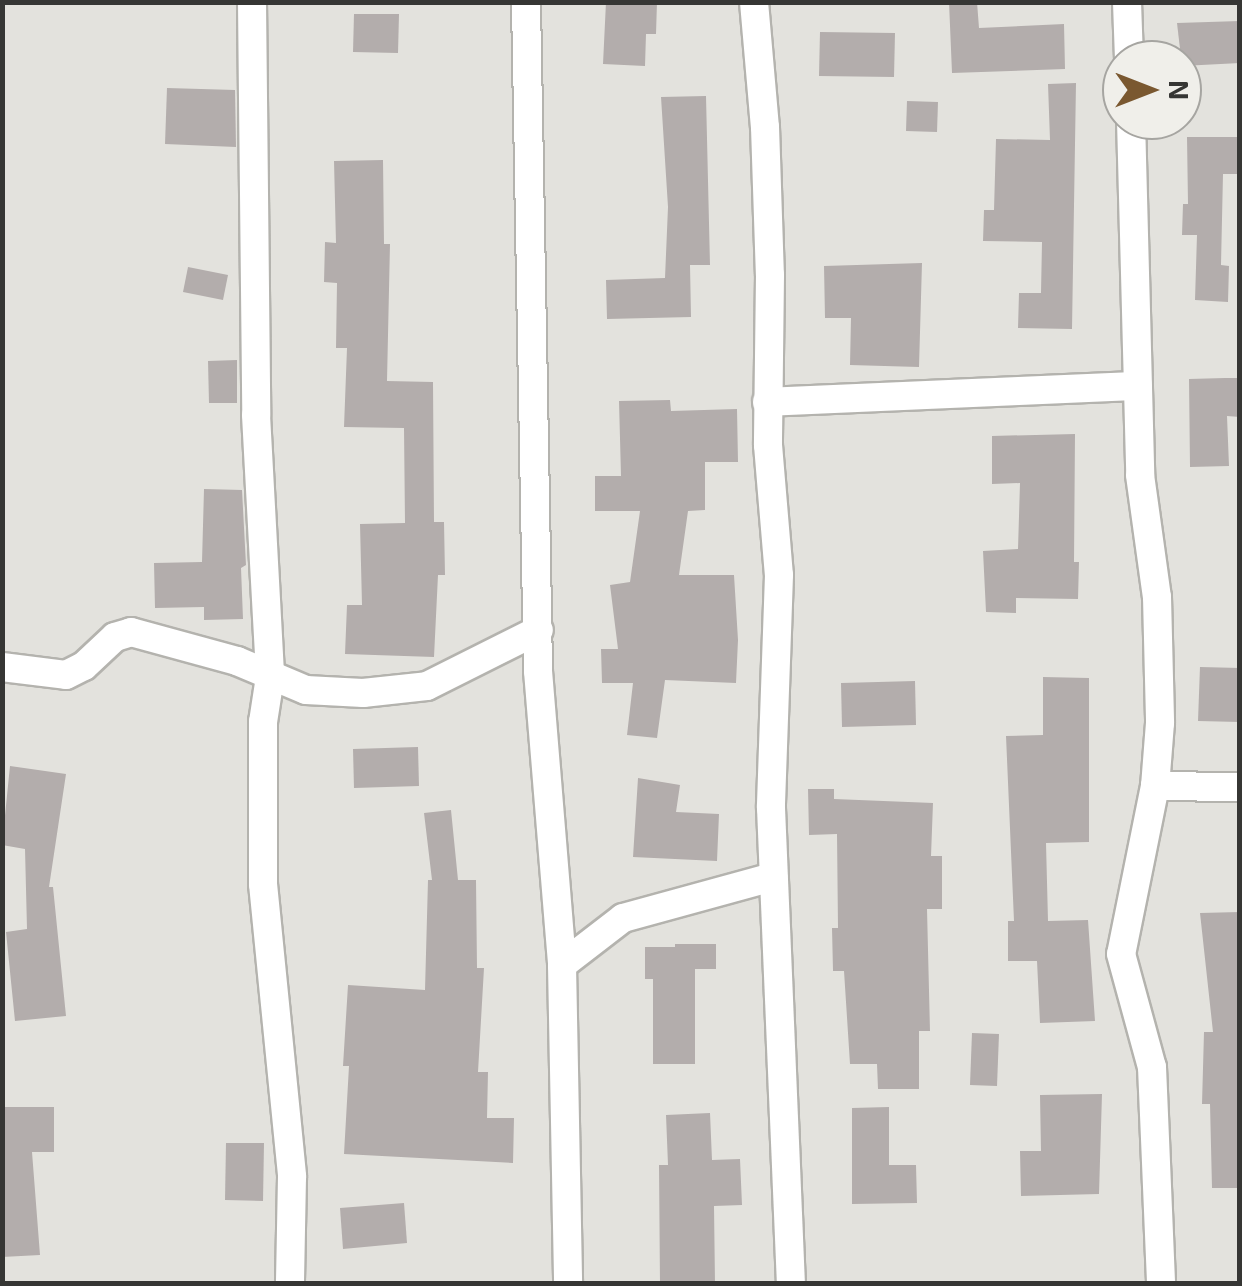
<!DOCTYPE html>
<style>
body{margin:0}
#map{position:relative;width:1242px;height:1286px;overflow:hidden;background:#e3e2dd;font-family:"Exo 2",sans-serif}
div>[style]{position:absolute}
[style*='--x']{left:calc(var(--x)*1px);top:calc(var(--y)*1px);width:calc(var(--w)*1px);rotate:calc(var(--a)*1deg)}
.building>*{inset:0;background:#b3adac}
.roads{filter:drop-shadow(2px 0 #b4b3ae) drop-shadow(-2px 0 #b4b3ae) drop-shadow(0 2px #b4b3ae) drop-shadow(0 -2px #b4b3ae)}
.street>*{height:28px;margin:-14px;padding:0 14px;transform-origin:14px;border-radius:14px;background:#fff}
span{translate:-50% -50%;white-space:nowrap;text-align:center;line-height:1.15;-webkit-text-stroke:8px #f0efea;paint-order:stroke}
.frame{position:absolute;inset:0;border:5px solid #363634;pointer-events:none}
.north{position:absolute;left:1102px;top:40px;width:100px;height:100px;box-sizing:border-box;background:#f0efea;border:2px solid #a6a5a1;border-radius:50%;rotate:90deg;font-size:28px;font-weight:700;line-height:40px;text-align:center;color:#363634}
.north::after{content:'';display:block;margin:auto;width:35px;height:45px;background:#7a5830;clip-path:polygon(50% 0,100% 100%,50% 72%,0 100%)}
</style>
<div id="map">
<div class="building">
<i style="clip-path:polygon(606px 2px,657px 2px,656px 34px,646px 34px,645px 66px,603px 64px)"></i>
<i style="clip-path:polygon(949px 2px,977px 2px,979px 28px,1064px 24px,1065px 69px,952px 73px)"></i>
<i style="clip-path:polygon(354px 14px,399px 14px,398px 53px,353px 52px)"></i>
<i style="clip-path:polygon(1240px 21px,1240px 63px,1182px 66px,1177px 23px)"></i>
<i style="clip-path:polygon(820px 32px,895px 33px,894px 77px,819px 76px)"></i>
<i style="clip-path:polygon(1076px 83px,1072px 329px,1018px 328px,1019px 293px,1041px 293px,1042px 242px,983px 241px,984px 210px,994px 210px,996px 139px,1050px 140px,1048px 84px)"></i>
<i style="clip-path:polygon(167px 88px,235px 90px,236px 147px,165px 144px)"></i>
<i style="clip-path:polygon(706px 96px,710px 265px,690px 265px,691px 317px,607px 319px,606px 280px,665px 278px,668px 207px,661px 97px)"></i>
<i style="clip-path:polygon(907px 101px,938px 102px,937px 132px,906px 131px)"></i>
<i style="clip-path:polygon(1187px 137px,1240px 137px,1240px 174px,1223px 174px,1221px 265px,1229px 266px,1228px 302px,1195px 300px,1197px 235px,1182px 235px,1183px 204px,1188px 204px)"></i>
<i style="clip-path:polygon(383px 160px,384px 244px,390px 244px,387px 381px,433px 382px,434px 522px,444px 522px,445px 575px,438px 575px,434px 657px,345px 654px,347px 605px,362px 605px,360px 524px,405px 523px,404px 428px,344px 427px,347px 348px,336px 348px,337px 283px,324px 282px,325px 242px,336px 243px,334px 161px)"></i>
<i style="clip-path:polygon(922px 263px,919px 367px,850px 365px,851px 318px,825px 318px,824px 266px)"></i>
<i style="clip-path:polygon(188px 267px,228px 275px,223px 300px,183px 292px)"></i>
<i style="clip-path:polygon(237px 360px,237px 403px,209px 403px,208px 361px)"></i>
<i style="clip-path:polygon(1225px 378px,1240px 378px,1240px 417px,1227px 416px,1229px 466px,1190px 467px,1189px 379px)"></i>
<i style="clip-path:polygon(670px 400px,671px 411px,737px 409px,738px 462px,705px 462px,705px 510px,688px 511px,679px 575px,734px 575px,738px 640px,736px 683px,665px 680px,657px 738px,627px 735px,633px 683px,602px 683px,601px 649px,618px 649px,610px 585px,630px 582px,640px 511px,595px 511px,595px 476px,621px 476px,619px 401px)"></i>
<i style="clip-path:polygon(1075px 434px,1074px 562px,1079px 562px,1078px 599px,1016px 598px,1016px 613px,986px 612px,983px 551px,1018px 549px,1020px 483px,992px 484px,992px 436px)"></i>
<i style="clip-path:polygon(204px 489px,242px 490px,246px 565px,241px 568px,243px 619px,204px 620px,204px 607px,155px 608px,154px 563px,202px 562px)"></i>
<i style="clip-path:polygon(1200px 667px,1240px 668px,1240px 722px,1198px 721px)"></i>
<i style="clip-path:polygon(1043px 677px,1089px 678px,1089px 842px,1046px 843px,1048px 921px,1088px 920px,1095px 1021px,1040px 1023px,1037px 961px,1008px 961px,1008px 921px,1014px 921px,1006px 736px,1043px 735px)"></i>
<i style="clip-path:polygon(915px 681px,916px 725px,842px 727px,841px 683px)"></i>
<i style="clip-path:polygon(418px 747px,419px 786px,354px 788px,353px 749px)"></i>
<i style="clip-path:polygon(10px 766px,66px 774px,49px 887px,53px 887px,66px 1016px,15px 1021px,6px 932px,27px 929px,25px 849px,2px 845px)"></i>
<i style="clip-path:polygon(638px 778px,680px 785px,676px 812px,719px 814px,717px 861px,633px 857px)"></i>
<i style="clip-path:polygon(808px 789px,834px 789px,834px 799px,933px 803px,931px 856px,942px 856px,942px 909px,927px 909px,930px 1031px,919px 1031px,919px 1089px,878px 1089px,877px 1064px,850px 1064px,844px 971px,833px 971px,832px 928px,838px 928px,837px 834px,809px 835px)"></i>
<i style="clip-path:polygon(451px 810px,458px 880px,476px 880px,477px 968px,484px 968px,478px 1072px,488px 1072px,487px 1118px,514px 1118px,513px 1163px,344px 1154px,349px 1066px,343px 1066px,348px 985px,425px 990px,428px 880px,432px 880px,424px 813px)"></i>
<i style="clip-path:polygon(1240px 912px,1240px 1188px,1212px 1188px,1210px 1104px,1202px 1104px,1204px 1032px,1213px 1032px,1200px 913px)"></i>
<i style="clip-path:polygon(675px 944px,716px 944px,716px 969px,695px 969px,695px 1064px,653px 1064px,653px 979px,645px 979px,645px 947px,675px 947px)"></i>
<i style="clip-path:polygon(972px 1033px,999px 1034px,997px 1086px,970px 1085px)"></i>
<i style="clip-path:polygon(1102px 1094px,1099px 1194px,1021px 1196px,1020px 1151px,1041px 1151px,1040px 1095px)"></i>
<i style="clip-path:polygon(2px 1107px,54px 1107px,54px 1152px,32px 1152px,40px 1255px,2px 1257px)"></i>
<i style="clip-path:polygon(889px 1107px,889px 1165px,916px 1165px,917px 1203px,852px 1204px,852px 1108px)"></i>
<i style="clip-path:polygon(710px 1113px,712px 1160px,740px 1159px,742px 1205px,714px 1206px,715px 1284px,660px 1284px,659px 1165px,668px 1165px,666px 1115px)"></i>
<i style="clip-path:polygon(226px 1143px,264px 1143px,263px 1201px,225px 1200px)"></i>
<i style="clip-path:polygon(404px 1203px,407px 1243px,343px 1249px,340px 1208px)"></i>
</div>
<div class="roads">
<div class="street">
<i style="--x:252;--y:2;--w:413;--a:89.4"></i>
<i style="--x:256;--y:415;--w:262;--a:86.9"></i>
<i style="--x:270;--y:677;--w:46;--a:98.8"></i>
<i style="--x:263;--y:722;--w:162;--a:90"></i>
<i style="--x:263;--y:884;--w:294;--a:84.3"></i>
<i style="--x:292;--y:1177;--w:107;--a:91.1"></i>
<i style="--x:526;--y:2;--w:669;--a:88.97"></i>
<i style="--x:538;--y:671;--w:295;--a:85.3"></i>
<i style="--x:562;--y:965;--w:319;--a:88.9"></i>
<i style="--x:754;--y:2;--w:125;--a:85"></i>
<i style="--x:765;--y:127;--w:148;--a:88.1"></i>
<i style="--x:770;--y:275;--w:170;--a:90.7"></i>
<i style="--x:768;--y:445;--w:130;--a:85.2"></i>
<i style="--x:779;--y:575;--w:233;--a:92"></i>
<i style="--x:771;--y:808;--w:476;--a:87.6"></i>
<i style="--x:1127;--y:2;--w:58;--a:88"></i>
<i style="--x:1131;--y:120;--w:355;--a:88.5"></i>
<i style="--x:1140;--y:475;--w:123;--a:82.1"></i>
<i style="--x:1157;--y:597;--w:126;--a:88.6"></i>
<i style="--x:1160;--y:723;--w:63;--a:94.5"></i>
<i style="--x:1155;--y:786;--w:171;--a:101.4"></i>
<i style="--x:1121;--y:954;--w:117;--a:74.7"></i>
<i style="--x:1152;--y:1067;--w:217;--a:87.6"></i>
<i style="--x:767;--y:402;--w:371;--a:-2.5"></i>
<i style="--x:2;--y:667;--w:64;--a:7.1"></i>
<i style="--x:66;--y:675;--w:20;--a:-27"></i>
<i style="--x:84;--y:666;--w:42;--a:-43.1"></i>
<i style="--x:115;--y:637;--w:17;--a:-17"></i>
<i style="--x:131;--y:632;--w:110;--a:15.3"></i>
<i style="--x:237;--y:661;--w:75;--a:22.8"></i>
<i style="--x:306;--y:690;--w:57;--a:3"></i>
<i style="--x:363;--y:693;--w:64;--a:-6.2"></i>
<i style="--x:427;--y:686;--w:125;--a:-26.6"></i>
<i style="--x:1155;--y:786;--w:85;--a:0.7"></i>
<i style="--x:562;--y:965;--w:77;--a:-37.6"></i>
<i style="--x:623;--y:918;--w:156;--a:-15.3"></i>
</div>
</div>
<div class="frame"></div>
<div class="north">N</div>
</div>
